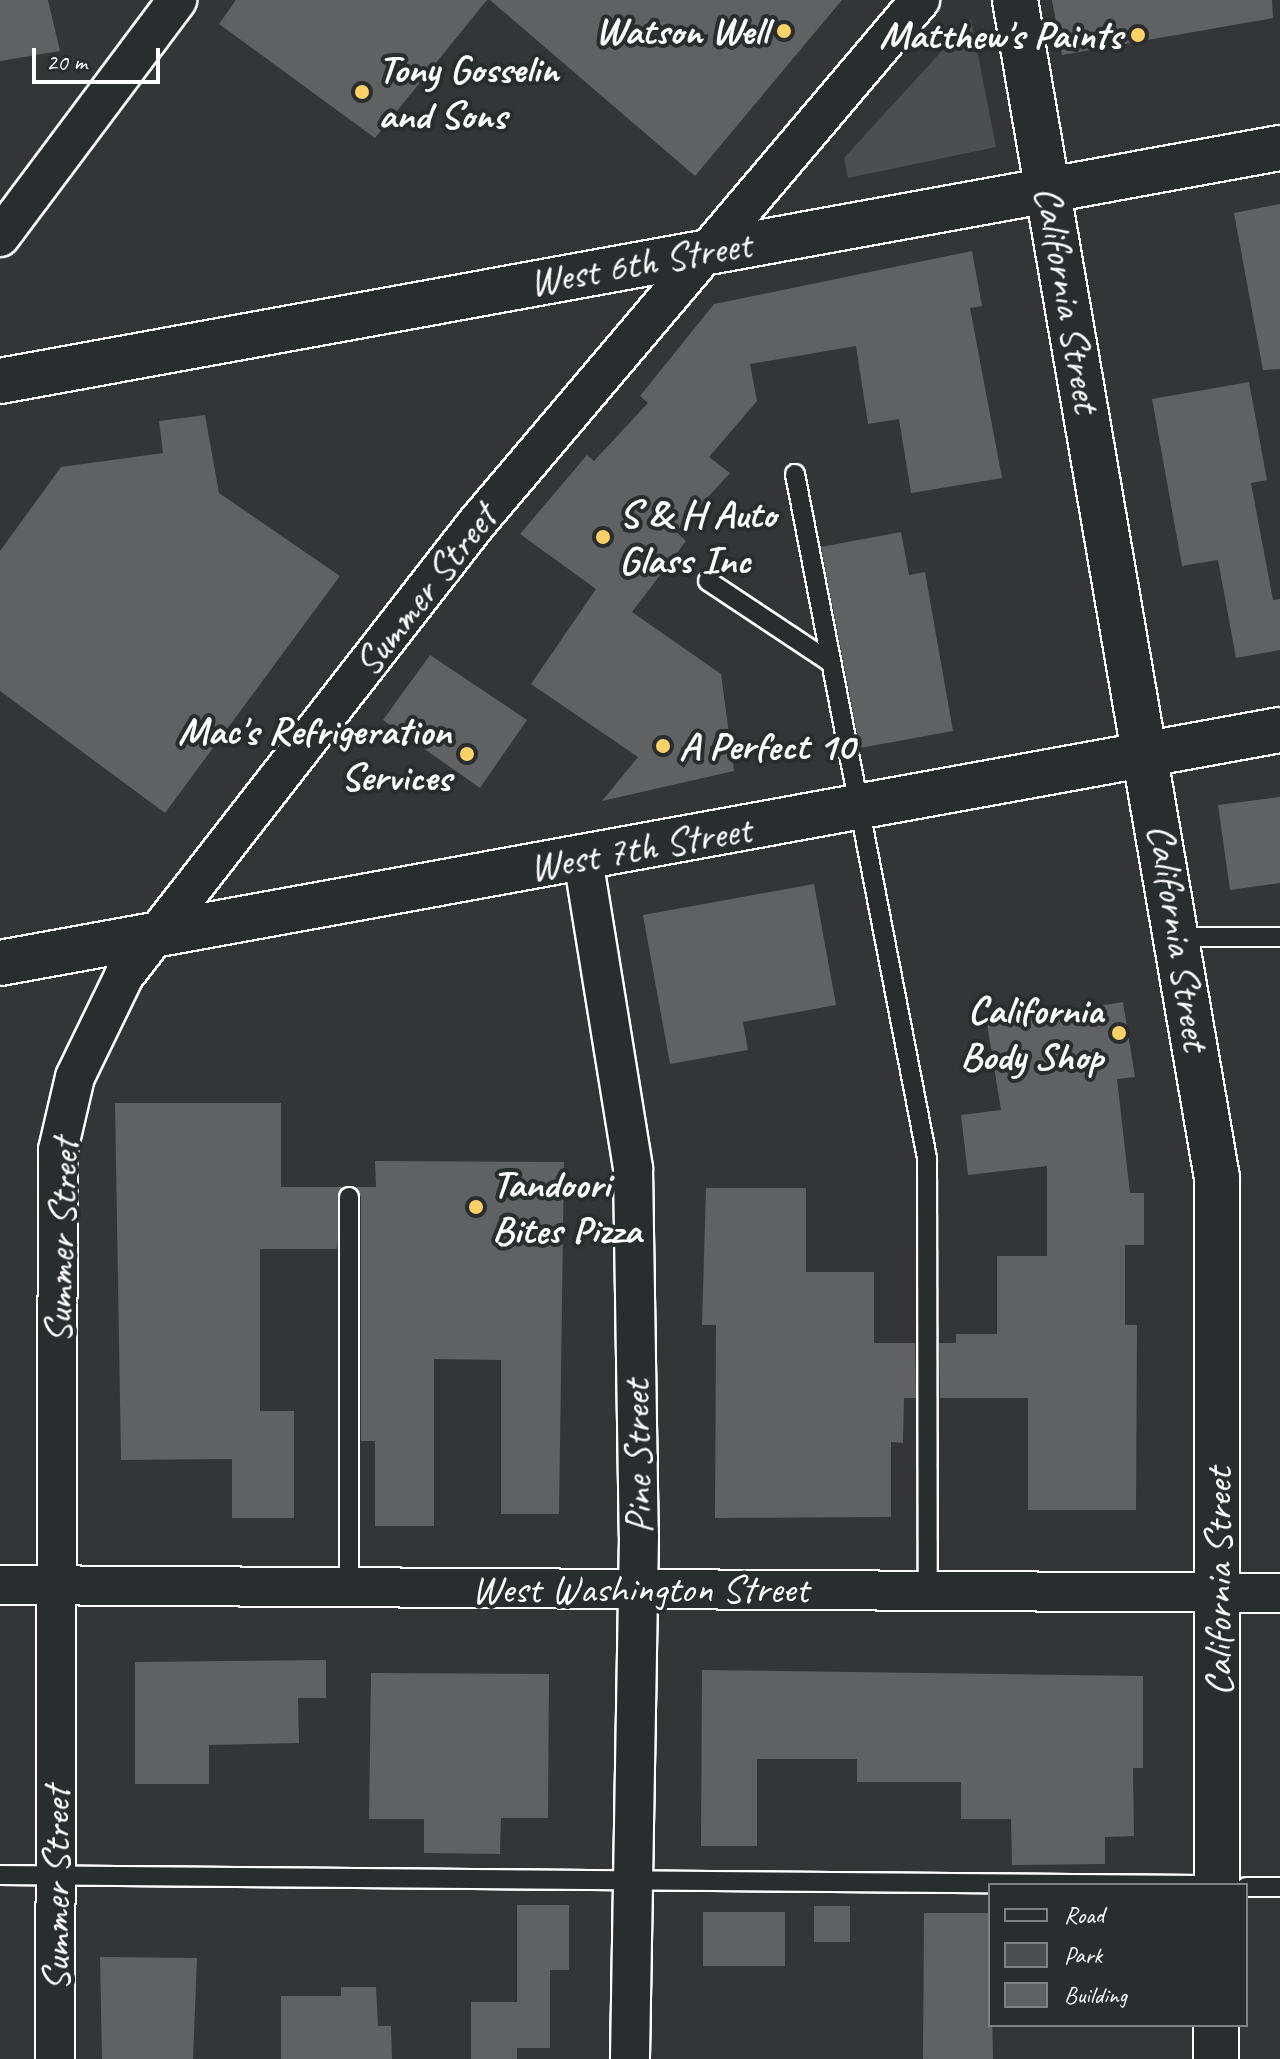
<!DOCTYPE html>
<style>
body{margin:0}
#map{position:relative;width:1280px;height:2059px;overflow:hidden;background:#333536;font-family:Caveat,sans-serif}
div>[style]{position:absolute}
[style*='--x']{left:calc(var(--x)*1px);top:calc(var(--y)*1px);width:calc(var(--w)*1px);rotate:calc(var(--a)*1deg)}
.green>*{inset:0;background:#4c4f50}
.building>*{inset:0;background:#5f6162}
.roads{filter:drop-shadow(2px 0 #fff) drop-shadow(-2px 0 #fff) drop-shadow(0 2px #fff) drop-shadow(0 -2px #fff)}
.service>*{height:18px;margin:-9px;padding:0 9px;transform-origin:9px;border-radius:9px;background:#2a2d2e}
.minor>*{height:38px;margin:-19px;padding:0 19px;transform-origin:19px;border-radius:19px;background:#2a2d2e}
.tertiary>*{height:44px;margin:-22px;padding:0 22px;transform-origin:22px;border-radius:22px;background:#2a2d2e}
.dots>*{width:22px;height:22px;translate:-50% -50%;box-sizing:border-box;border:4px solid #2a2d2e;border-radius:50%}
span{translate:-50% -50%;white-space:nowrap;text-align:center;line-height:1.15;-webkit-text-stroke:8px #2a2d2e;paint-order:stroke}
.poi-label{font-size:40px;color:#fff;font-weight:700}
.right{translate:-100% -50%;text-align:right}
.left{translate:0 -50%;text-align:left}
.street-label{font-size:40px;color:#fff}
.legend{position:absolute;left:988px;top:1883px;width:260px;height:144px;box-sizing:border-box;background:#2a2d2e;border:2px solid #7f8182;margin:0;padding:10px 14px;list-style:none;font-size:24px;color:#fff}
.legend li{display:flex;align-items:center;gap:16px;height:40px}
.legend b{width:40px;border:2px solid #7f8182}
.scale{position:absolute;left:32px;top:48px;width:128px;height:36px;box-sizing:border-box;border:4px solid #fff;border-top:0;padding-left:10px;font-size:24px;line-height:28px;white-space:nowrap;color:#fff;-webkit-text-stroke:6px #2a2d2e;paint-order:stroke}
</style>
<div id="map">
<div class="green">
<i style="clip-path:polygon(971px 19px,996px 147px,848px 178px,844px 158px)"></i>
</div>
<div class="building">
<i style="clip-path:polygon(0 0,48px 0,60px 51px,0 61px)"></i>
<i style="clip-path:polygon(236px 0,487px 0,375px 138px,219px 24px)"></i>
<i style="clip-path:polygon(490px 0,842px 0,695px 176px)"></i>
<i style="clip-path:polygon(1052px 0,1272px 0,1273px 18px,1062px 55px)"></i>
<i style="clip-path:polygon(1280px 204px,1280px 369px,1263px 370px,1234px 213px)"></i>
<i style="clip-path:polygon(972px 251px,982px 306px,970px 308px,1002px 478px,911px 493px,899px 419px,868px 424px,856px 346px,750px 364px,757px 401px,709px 457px,730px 473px,676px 532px,686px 541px,632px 612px,721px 674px,734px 771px,602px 801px,638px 757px,531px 684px,596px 589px,520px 534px,587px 455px,594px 461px,648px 403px,640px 396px,714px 304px)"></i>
<i style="clip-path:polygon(1249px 382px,1267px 480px,1251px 483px,1273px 600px,1280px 599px,1280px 650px,1236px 658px,1218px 560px,1182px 566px,1152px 399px)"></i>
<i style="clip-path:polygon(205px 415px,219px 493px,340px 576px,165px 813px,0 691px,0 551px,61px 467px,163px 453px,159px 421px)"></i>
<i style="clip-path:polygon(901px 532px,909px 575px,925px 572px,953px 731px,860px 748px,821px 547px)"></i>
<i style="clip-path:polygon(430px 655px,527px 720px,480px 788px,383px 720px)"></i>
<i style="clip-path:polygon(1280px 797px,1280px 883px,1230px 890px,1218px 805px)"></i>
<i style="clip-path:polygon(814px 884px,836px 1005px,743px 1022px,748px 1050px,670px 1064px,643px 915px)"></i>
<i style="clip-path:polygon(1123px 1002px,1135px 1077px,1117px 1079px,1130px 1193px,1144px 1193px,1144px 1245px,1125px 1245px,1125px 1325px,1137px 1325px,1136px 1510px,1028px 1510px,1028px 1398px,940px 1398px,939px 1343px,956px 1343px,956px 1334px,997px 1334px,997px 1256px,1047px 1256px,1047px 1166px,968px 1175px,961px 1115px,1001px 1110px,987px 1024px)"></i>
<i style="clip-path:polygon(115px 1103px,281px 1103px,281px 1187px,343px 1187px,337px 1249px,260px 1249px,260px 1411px,294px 1411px,294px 1518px,232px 1518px,232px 1459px,121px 1460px)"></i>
<i style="clip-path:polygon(375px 1161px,564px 1162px,559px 1514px,501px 1514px,501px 1360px,434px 1359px,434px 1526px,375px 1526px,375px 1441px,361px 1441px,361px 1197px,355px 1187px,376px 1187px)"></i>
<i style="clip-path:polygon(706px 1188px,806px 1188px,806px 1272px,874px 1272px,874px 1343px,915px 1343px,916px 1398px,904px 1398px,903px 1443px,891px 1442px,891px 1517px,715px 1518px,716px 1325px,702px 1325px)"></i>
<i style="clip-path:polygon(326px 1660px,326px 1698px,298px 1698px,299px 1743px,209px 1745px,209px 1784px,135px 1784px,135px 1662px)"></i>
<i style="clip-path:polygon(702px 1670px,1143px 1676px,1143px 1768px,1133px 1768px,1134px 1836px,1105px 1837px,1105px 1864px,1012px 1865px,1011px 1819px,961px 1819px,961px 1782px,857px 1782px,857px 1759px,757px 1759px,757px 1846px,701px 1846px)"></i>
<i style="clip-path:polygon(371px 1673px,549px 1674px,548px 1818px,501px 1818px,500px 1854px,424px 1853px,424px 1819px,369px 1819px)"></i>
<i style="clip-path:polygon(517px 1905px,569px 1905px,569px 1970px,550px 1970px,550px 2048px,517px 2048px,517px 2059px,471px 2059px,471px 2002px,517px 2002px)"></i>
<i style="clip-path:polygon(814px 1906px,850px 1906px,850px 1942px,814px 1942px)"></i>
<i style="clip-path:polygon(703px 1912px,785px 1912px,785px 1966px,703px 1966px)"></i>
<i style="clip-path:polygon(924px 1913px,990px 1913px,993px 2059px,923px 2059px)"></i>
<i style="clip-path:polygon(100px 1957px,197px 1958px,193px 2059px,102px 2059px)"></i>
<i style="clip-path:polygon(341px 1987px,376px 1987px,378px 2026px,391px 2026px,392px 2059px,281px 2059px,281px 1996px,341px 1996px)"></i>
</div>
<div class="roads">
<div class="service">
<i style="--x:795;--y:474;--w:697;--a:79.08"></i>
<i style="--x:927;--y:1158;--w:433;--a:89.9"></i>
<i style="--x:708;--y:581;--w:146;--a:33.6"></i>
<i style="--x:1180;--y:937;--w:100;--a:0"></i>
<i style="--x:349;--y:1197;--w:390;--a:90"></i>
<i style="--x:0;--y:1875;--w:1200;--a:0.48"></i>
<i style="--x:1246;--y:1887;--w:34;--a:0"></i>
</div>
<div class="minor">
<i style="--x:0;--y:237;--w:296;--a:-53.2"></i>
<i style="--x:583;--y:859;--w:313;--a:80.8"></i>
<i style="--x:633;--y:1168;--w:368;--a:89.1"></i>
<i style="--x:639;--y:1536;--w:523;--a:90.99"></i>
<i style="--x:0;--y:1585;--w:1280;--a:0.36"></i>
<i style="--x:55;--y:2059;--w:909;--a:-89.81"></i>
<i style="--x:58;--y:1150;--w:75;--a:-76.9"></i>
<i style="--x:75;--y:1077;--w:112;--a:-64.1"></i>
<i style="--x:124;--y:976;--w:573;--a:-52.09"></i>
<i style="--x:476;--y:524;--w:687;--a:-49.72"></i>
</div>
<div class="tertiary">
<i style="--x:1015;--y:0;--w:1195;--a:80.27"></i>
<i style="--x:1217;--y:1178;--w:707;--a:90"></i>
<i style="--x:0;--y:381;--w:1301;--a:-10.32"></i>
<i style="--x:0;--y:963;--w:1301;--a:-10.32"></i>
<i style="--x:1216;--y:2059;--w:34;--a:-90"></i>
</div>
</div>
<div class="dots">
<i style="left:784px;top:31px;background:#ffd166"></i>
<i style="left:1138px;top:35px;background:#ffd166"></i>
<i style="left:362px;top:92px;background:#ffd166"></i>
<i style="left:603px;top:537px;background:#ffd166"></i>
<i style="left:663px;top:746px;background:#ffd166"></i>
<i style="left:467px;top:754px;background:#ffd166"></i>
<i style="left:1119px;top:1033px;background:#ffd166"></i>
<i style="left:476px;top:1207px;background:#ffd166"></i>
</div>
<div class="poi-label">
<span class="right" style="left:768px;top:31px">Watson Well</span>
<span class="right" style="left:1122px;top:35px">Matthew's Paints</span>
<span class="left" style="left:378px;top:92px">Tony Gosselin<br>and Sons</span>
<span class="left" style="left:619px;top:537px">S &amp; H Auto<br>Glass Inc</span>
<span class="right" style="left:451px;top:754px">Mac's Refrigeration<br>Services</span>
<span class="left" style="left:679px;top:746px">A Perfect 10</span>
<span class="right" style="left:1103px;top:1033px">California<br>Body Shop</span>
<span class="left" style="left:492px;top:1207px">Tandoori<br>Bites Pizza</span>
</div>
<div class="street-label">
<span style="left:640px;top:263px;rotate:-10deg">West 6th Street</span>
<span style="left:1068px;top:299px;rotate:80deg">California Street</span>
<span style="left:425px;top:590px;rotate:-52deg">Summer Street</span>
<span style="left:640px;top:848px;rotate:-10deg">West 7th Street</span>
<span style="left:1179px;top:937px;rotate:81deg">California Street</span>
<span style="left:61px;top:1241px;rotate:-88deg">Summer Street</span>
<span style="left:637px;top:1457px;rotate:-91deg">Pine Street</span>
<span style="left:1218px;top:1582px;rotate:-90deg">California Street</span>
<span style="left:640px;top:1589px">West Washington Street</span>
<span style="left:56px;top:1889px;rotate:-90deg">Summer Street</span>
</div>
<ul class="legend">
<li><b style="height:10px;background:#2a2d2e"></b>Road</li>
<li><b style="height:22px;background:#4c4f50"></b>Park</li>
<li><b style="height:22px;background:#5f6162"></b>Building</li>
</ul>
<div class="scale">20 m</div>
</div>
